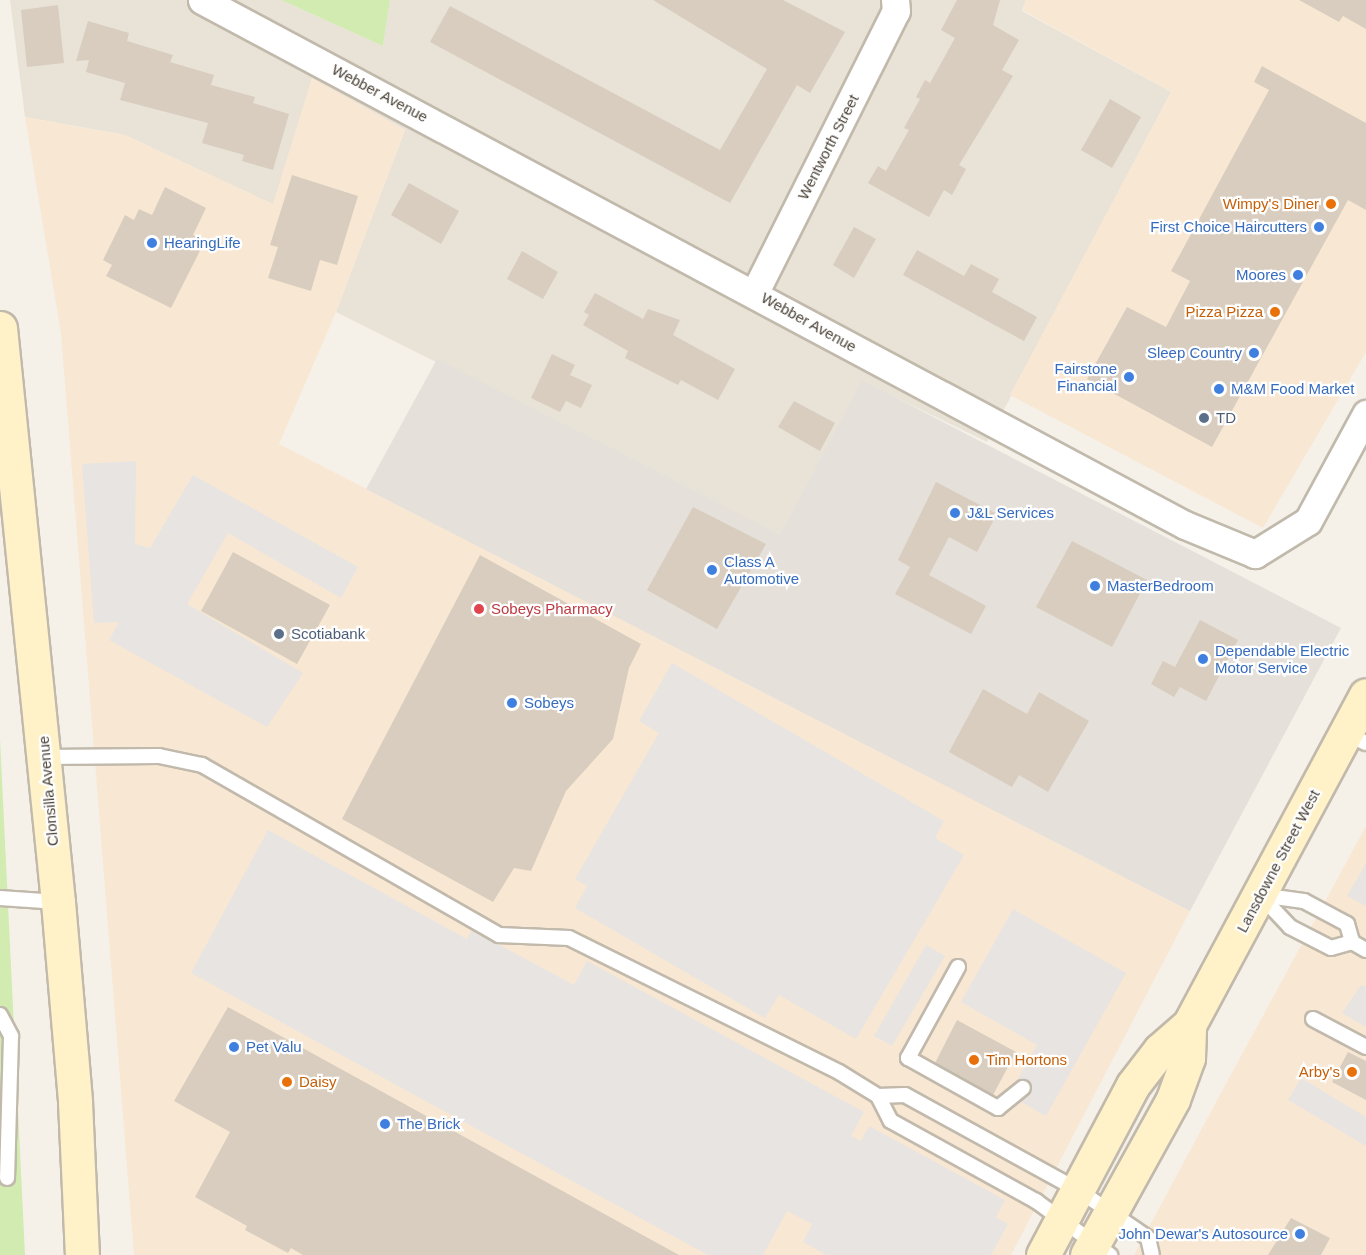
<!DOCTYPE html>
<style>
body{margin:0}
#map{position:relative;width:1366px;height:1255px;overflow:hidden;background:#f5f1e9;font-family:Arial,sans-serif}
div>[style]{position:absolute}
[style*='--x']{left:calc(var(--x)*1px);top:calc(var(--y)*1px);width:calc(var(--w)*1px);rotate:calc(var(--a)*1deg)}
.residential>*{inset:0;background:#e9e3d7}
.commercial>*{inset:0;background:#f8e8d3}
.industrial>*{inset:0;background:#e5e0da}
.green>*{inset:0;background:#d1ebb0}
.parking>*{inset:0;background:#e7e4e1}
.building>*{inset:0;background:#d8cdbe}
.roads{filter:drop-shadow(2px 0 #c1b9ab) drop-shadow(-2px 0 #c1b9ab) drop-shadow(0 2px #c1b9ab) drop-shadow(0 -2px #c1b9ab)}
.lane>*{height:14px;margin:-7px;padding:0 7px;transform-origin:7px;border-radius:7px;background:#fff}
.street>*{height:27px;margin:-13.5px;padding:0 13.5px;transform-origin:13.5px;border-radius:13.5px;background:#fff}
.secondary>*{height:33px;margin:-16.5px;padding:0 16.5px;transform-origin:16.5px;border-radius:16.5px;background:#fff2c9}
.dots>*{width:16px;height:16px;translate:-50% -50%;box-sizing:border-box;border:3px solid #fff;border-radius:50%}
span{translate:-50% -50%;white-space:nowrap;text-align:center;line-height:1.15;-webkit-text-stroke:4.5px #fff;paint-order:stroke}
.street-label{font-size:15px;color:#4a4237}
.food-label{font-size:15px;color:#c56008}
.right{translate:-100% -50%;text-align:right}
.left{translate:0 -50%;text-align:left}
.shop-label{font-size:15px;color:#366cbe}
.service-label{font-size:15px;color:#4e5e75}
.health-label{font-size:15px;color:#be3a42}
</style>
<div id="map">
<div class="residential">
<i style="clip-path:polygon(10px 0,281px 0,383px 46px,390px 0,1026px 0,1022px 11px,1171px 92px,987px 442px,862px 381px,780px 534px,336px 312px,405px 130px,312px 79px,274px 205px,125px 135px,25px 117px)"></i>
</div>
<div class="commercial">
<i style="clip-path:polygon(1026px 0,1366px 0,1366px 352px,1263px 528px,1010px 395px,1171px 92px,1022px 10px)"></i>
<i style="clip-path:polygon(312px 78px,405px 130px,336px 312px,279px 444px,1190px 911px,1011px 1255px,134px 1255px,61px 333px,25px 117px,125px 135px,273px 204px)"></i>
<i style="clip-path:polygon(1366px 826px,1366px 1255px,1134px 1255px,1215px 1104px)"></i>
</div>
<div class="industrial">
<i style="clip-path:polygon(437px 359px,780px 534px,862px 380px,1341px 628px,1190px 911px,366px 489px)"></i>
</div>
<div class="green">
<i style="clip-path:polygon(281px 0,390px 0,383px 46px)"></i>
<i style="clip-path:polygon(0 739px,25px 1255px,0 1255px)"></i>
</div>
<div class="parking">
<i style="clip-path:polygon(136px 461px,135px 544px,150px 548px,193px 475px,358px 567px,341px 598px,228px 533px,187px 604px,303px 673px,267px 727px,109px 640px,119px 622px,94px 623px,82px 464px)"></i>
<i style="clip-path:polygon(672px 663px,944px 821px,935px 838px,964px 855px,856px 1039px,779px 995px,765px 1018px,575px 908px,587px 886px,575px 879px,659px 733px,639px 721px)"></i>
<i style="clip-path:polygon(268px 830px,467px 939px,472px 930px,574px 985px,587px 961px,864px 1112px,851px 1136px,861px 1141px,869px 1126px,1005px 1200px,996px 1217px,1008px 1224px,991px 1255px,826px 1255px,803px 1242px,812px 1224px,787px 1211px,763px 1255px,708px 1255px,191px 973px)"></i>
<i style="clip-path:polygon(1366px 863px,1366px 906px,1347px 896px)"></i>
<i style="clip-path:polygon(1013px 909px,1126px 973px,1046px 1116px,1009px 1095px,1037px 1045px,961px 1002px)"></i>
<i style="clip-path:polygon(926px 945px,945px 956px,892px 1046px,874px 1036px)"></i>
<i style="clip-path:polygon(1361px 985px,1366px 987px,1366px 1027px,1342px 1013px)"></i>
<i style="clip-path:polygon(1301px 1078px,1366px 1117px,1366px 1146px,1288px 1100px)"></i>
</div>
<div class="building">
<i style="clip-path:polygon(653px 0,783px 0,845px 32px,810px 93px,797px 85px,730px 203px,430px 42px,450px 6px,720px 150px,767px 69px)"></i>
<i style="clip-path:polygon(957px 0,1000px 0,993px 25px,1019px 40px,1002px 70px,1013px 76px,959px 165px,966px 169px,952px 195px,944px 190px,929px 217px,868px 183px,878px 166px,886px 171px,909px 130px,904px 128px,920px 99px,916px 97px,925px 80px,930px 83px,955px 38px,941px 30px)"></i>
<i style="clip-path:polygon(1299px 0,1366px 0,1366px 29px,1343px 16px,1339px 22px)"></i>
<i style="clip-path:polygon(58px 5px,64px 63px,27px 67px,21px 10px)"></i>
<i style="clip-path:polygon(88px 21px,129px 33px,127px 41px,173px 55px,170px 62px,214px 75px,211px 85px,255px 97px,253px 103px,289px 114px,273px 170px,242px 161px,244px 155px,202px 143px,208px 123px,120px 100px,125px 83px,86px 72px,89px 60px,76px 61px)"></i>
<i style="clip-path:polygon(1262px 66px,1366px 123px,1366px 210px,1348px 200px,1212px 447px,1087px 379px,1127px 307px,1166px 327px,1190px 281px,1171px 271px,1269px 90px,1254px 82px)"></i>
<i style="clip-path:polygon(1110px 99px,1141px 117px,1112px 168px,1081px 150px)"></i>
<i style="clip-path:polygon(292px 175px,358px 196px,337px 265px,320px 260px,311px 291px,268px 278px,278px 247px,270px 245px)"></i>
<i style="clip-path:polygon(409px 183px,459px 211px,441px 244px,391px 215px)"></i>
<i style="clip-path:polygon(165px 187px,206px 208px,193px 235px,205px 241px,171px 308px,106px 276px,112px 265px,103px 260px,125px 215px,134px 220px,139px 209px,152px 215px)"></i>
<i style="clip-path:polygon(854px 227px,876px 239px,854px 278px,833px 265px)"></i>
<i style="clip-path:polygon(917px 250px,964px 276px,971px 264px,999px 279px,992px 292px,1037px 317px,1024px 341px,903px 275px)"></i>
<i style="clip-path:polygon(522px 251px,558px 272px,543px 299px,507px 279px)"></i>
<i style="clip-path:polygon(595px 293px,643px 319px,648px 309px,680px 320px,673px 335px,735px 369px,718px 400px,681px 380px,678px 385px,625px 358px,628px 351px,583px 325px,589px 315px,584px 312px)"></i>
<i style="clip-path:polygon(552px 354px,575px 365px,570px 375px,592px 385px,581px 408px,566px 401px,560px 412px,531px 398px)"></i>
<i style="clip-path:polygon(794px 401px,835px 423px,820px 451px,778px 427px)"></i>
<i style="clip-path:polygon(936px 482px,997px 514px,977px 552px,949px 537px,929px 575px,986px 606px,971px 634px,895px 594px,910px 567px,898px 560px)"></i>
<i style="clip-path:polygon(693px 507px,766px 544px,717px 629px,647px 590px)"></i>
<i style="clip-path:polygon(1072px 541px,1147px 580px,1112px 647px,1036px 607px)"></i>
<i style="clip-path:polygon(233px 552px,330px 605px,297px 664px,201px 611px)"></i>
<i style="clip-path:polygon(480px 555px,641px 644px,629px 668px,613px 739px,566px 791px,531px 871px,514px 868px,493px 902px,342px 819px)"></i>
<i style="clip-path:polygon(1200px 620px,1238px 640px,1206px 701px,1180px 687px,1174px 697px,1151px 684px,1163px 661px,1175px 667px)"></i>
<i style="clip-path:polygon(983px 689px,1027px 714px,1039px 692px,1089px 721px,1048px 792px,1019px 775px,1012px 787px,949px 752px)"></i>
<i style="clip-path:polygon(228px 1007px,679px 1255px,303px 1255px,291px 1248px,288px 1253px,245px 1230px,247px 1226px,195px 1197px,230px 1132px,174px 1101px)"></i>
<i style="clip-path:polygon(957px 1020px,1016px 1052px,993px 1095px,935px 1063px)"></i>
<i style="clip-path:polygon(1348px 1052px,1366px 1061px,1366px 1100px,1332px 1082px)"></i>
<i style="clip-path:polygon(1291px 1218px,1330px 1238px,1321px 1255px,1268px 1255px)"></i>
</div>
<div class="roads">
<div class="lane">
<i style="--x:1346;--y:733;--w:22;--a:27"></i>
<i style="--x:45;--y:757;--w:114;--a:-0.5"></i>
<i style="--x:159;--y:756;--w:44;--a:11.8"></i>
<i style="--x:202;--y:765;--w:342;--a:29.8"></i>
<i style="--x:499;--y:935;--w:70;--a:2.5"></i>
<i style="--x:569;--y:938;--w:301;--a:26.4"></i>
<i style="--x:839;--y:1072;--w:46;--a:31.6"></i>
<i style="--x:878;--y:1096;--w:28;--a:63"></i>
<i style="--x:891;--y:1121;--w:166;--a:28.9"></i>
<i style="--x:1036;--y:1201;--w:92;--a:36.1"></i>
<i style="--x:1260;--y:895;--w:44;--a:46.8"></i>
<i style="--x:1290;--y:927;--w:46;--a:27.1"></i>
<i style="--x:1331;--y:948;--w:22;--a:-16"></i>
<i style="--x:1352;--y:942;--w:16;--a:30"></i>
<i style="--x:1260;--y:895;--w:44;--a:7.8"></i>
<i style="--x:1304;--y:901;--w:49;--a:28.1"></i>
<i style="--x:1347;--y:924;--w:19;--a:74"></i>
<i style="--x:0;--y:898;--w:58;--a:3.9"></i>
<i style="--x:958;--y:967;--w:104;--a:118.8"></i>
<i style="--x:908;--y:1058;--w:103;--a:29.1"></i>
<i style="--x:998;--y:1108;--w:32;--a:-39"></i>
<i style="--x:0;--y:1015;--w:24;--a:62"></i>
<i style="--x:11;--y:1036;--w:142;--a:91.6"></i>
<i style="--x:1313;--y:1019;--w:60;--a:27.8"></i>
<i style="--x:878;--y:1096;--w:27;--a:-2"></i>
<i style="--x:905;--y:1095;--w:197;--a:28.8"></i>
<i style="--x:1078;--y:1190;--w:85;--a:34.4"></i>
<i style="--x:1148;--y:1238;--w:17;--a:77"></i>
</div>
<div class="street">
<i style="--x:202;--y:0;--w:1114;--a:28.11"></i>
<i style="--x:1185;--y:525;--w:76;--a:22.5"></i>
<i style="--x:1255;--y:554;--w:62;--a:-31.9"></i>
<i style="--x:1308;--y:521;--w:122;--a:-61.5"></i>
<i style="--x:755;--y:292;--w:314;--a:-63.4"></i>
<i style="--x:896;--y:11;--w:11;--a:-95"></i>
</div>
<div class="secondary">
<i style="--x:0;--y:328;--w:577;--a:84.23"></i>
<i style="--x:58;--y:902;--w:201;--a:85.1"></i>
<i style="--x:75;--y:1102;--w:153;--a:87.4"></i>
<i style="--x:1043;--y:1255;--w:192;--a:-62.1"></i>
<i style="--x:1133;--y:1085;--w:44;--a:-52.4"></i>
<i style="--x:1160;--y:1050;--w:38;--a:-41"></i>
<i style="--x:1189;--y:1025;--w:374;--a:-61.8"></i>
<i style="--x:1087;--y:1255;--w:178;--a:-61.1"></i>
<i style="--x:1173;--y:1099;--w:44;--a:-69.9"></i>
<i style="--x:1188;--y:1058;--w:33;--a:-88"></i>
</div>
</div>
<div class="dots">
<i style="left:1331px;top:204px;background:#e8710a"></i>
<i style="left:1319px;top:227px;background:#3f7fe0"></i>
<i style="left:152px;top:243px;background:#3f7fe0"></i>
<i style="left:1298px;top:275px;background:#3f7fe0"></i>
<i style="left:1275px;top:312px;background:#e8710a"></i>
<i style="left:1254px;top:353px;background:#3f7fe0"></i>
<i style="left:1129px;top:377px;background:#3f7fe0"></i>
<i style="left:1219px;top:389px;background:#3f7fe0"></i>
<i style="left:1204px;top:418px;background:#5c6f8a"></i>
<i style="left:955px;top:513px;background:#3f7fe0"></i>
<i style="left:712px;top:570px;background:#3f7fe0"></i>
<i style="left:1095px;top:586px;background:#3f7fe0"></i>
<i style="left:479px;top:609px;background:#e0444e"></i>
<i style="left:279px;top:634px;background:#5c6f8a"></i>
<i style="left:1203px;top:659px;background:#3f7fe0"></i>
<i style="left:512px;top:703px;background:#3f7fe0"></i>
<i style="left:234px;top:1047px;background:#3f7fe0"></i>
<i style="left:974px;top:1060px;background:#e8710a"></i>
<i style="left:1352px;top:1072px;background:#e8710a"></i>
<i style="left:287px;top:1082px;background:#e8710a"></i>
<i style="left:385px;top:1124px;background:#3f7fe0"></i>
<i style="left:1300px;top:1234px;background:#3f7fe0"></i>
</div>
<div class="street-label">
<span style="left:380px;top:93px;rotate:28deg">Webber Avenue</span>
<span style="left:828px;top:147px;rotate:-63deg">Wentworth Street</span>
<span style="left:809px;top:322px;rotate:29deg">Webber Avenue</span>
<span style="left:48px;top:791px;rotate:-95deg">Clonsilla Avenue</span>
<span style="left:1278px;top:861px;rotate:-62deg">Lansdowne Street West</span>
</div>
<div class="food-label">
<span class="right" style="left:1319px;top:204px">Wimpy's Diner</span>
<span class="right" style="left:1263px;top:312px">Pizza Pizza</span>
<span class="left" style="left:986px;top:1060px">Tim Hortons</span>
<span class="right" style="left:1340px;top:1072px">Arby's</span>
<span class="left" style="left:299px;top:1082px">Daisy</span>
</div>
<div class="shop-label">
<span class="right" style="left:1307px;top:227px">First Choice Haircutters</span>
<span class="left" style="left:164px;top:243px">HearingLife</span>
<span class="right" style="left:1286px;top:275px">Moores</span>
<span class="right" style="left:1242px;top:353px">Sleep Country</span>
<span class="right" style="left:1117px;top:377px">Fairstone<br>Financial</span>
<span class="left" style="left:1231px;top:389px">M&amp;M Food Market</span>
<span class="left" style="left:967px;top:513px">J&amp;L Services</span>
<span class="left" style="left:724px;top:570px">Class A<br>Automotive</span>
<span class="left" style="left:1107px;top:586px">MasterBedroom</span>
<span class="left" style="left:1215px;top:659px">Dependable Electric<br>Motor Service</span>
<span class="left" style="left:524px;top:703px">Sobeys</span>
<span class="left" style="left:246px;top:1047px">Pet Valu</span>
<span class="left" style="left:397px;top:1124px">The Brick</span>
<span class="right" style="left:1288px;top:1234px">John Dewar's Autosource</span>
</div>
<div class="service-label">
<span class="left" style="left:1216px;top:418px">TD</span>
<span class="left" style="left:291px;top:634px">Scotiabank</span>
</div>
<div class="health-label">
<span class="left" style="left:491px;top:609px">Sobeys Pharmacy</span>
</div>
</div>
